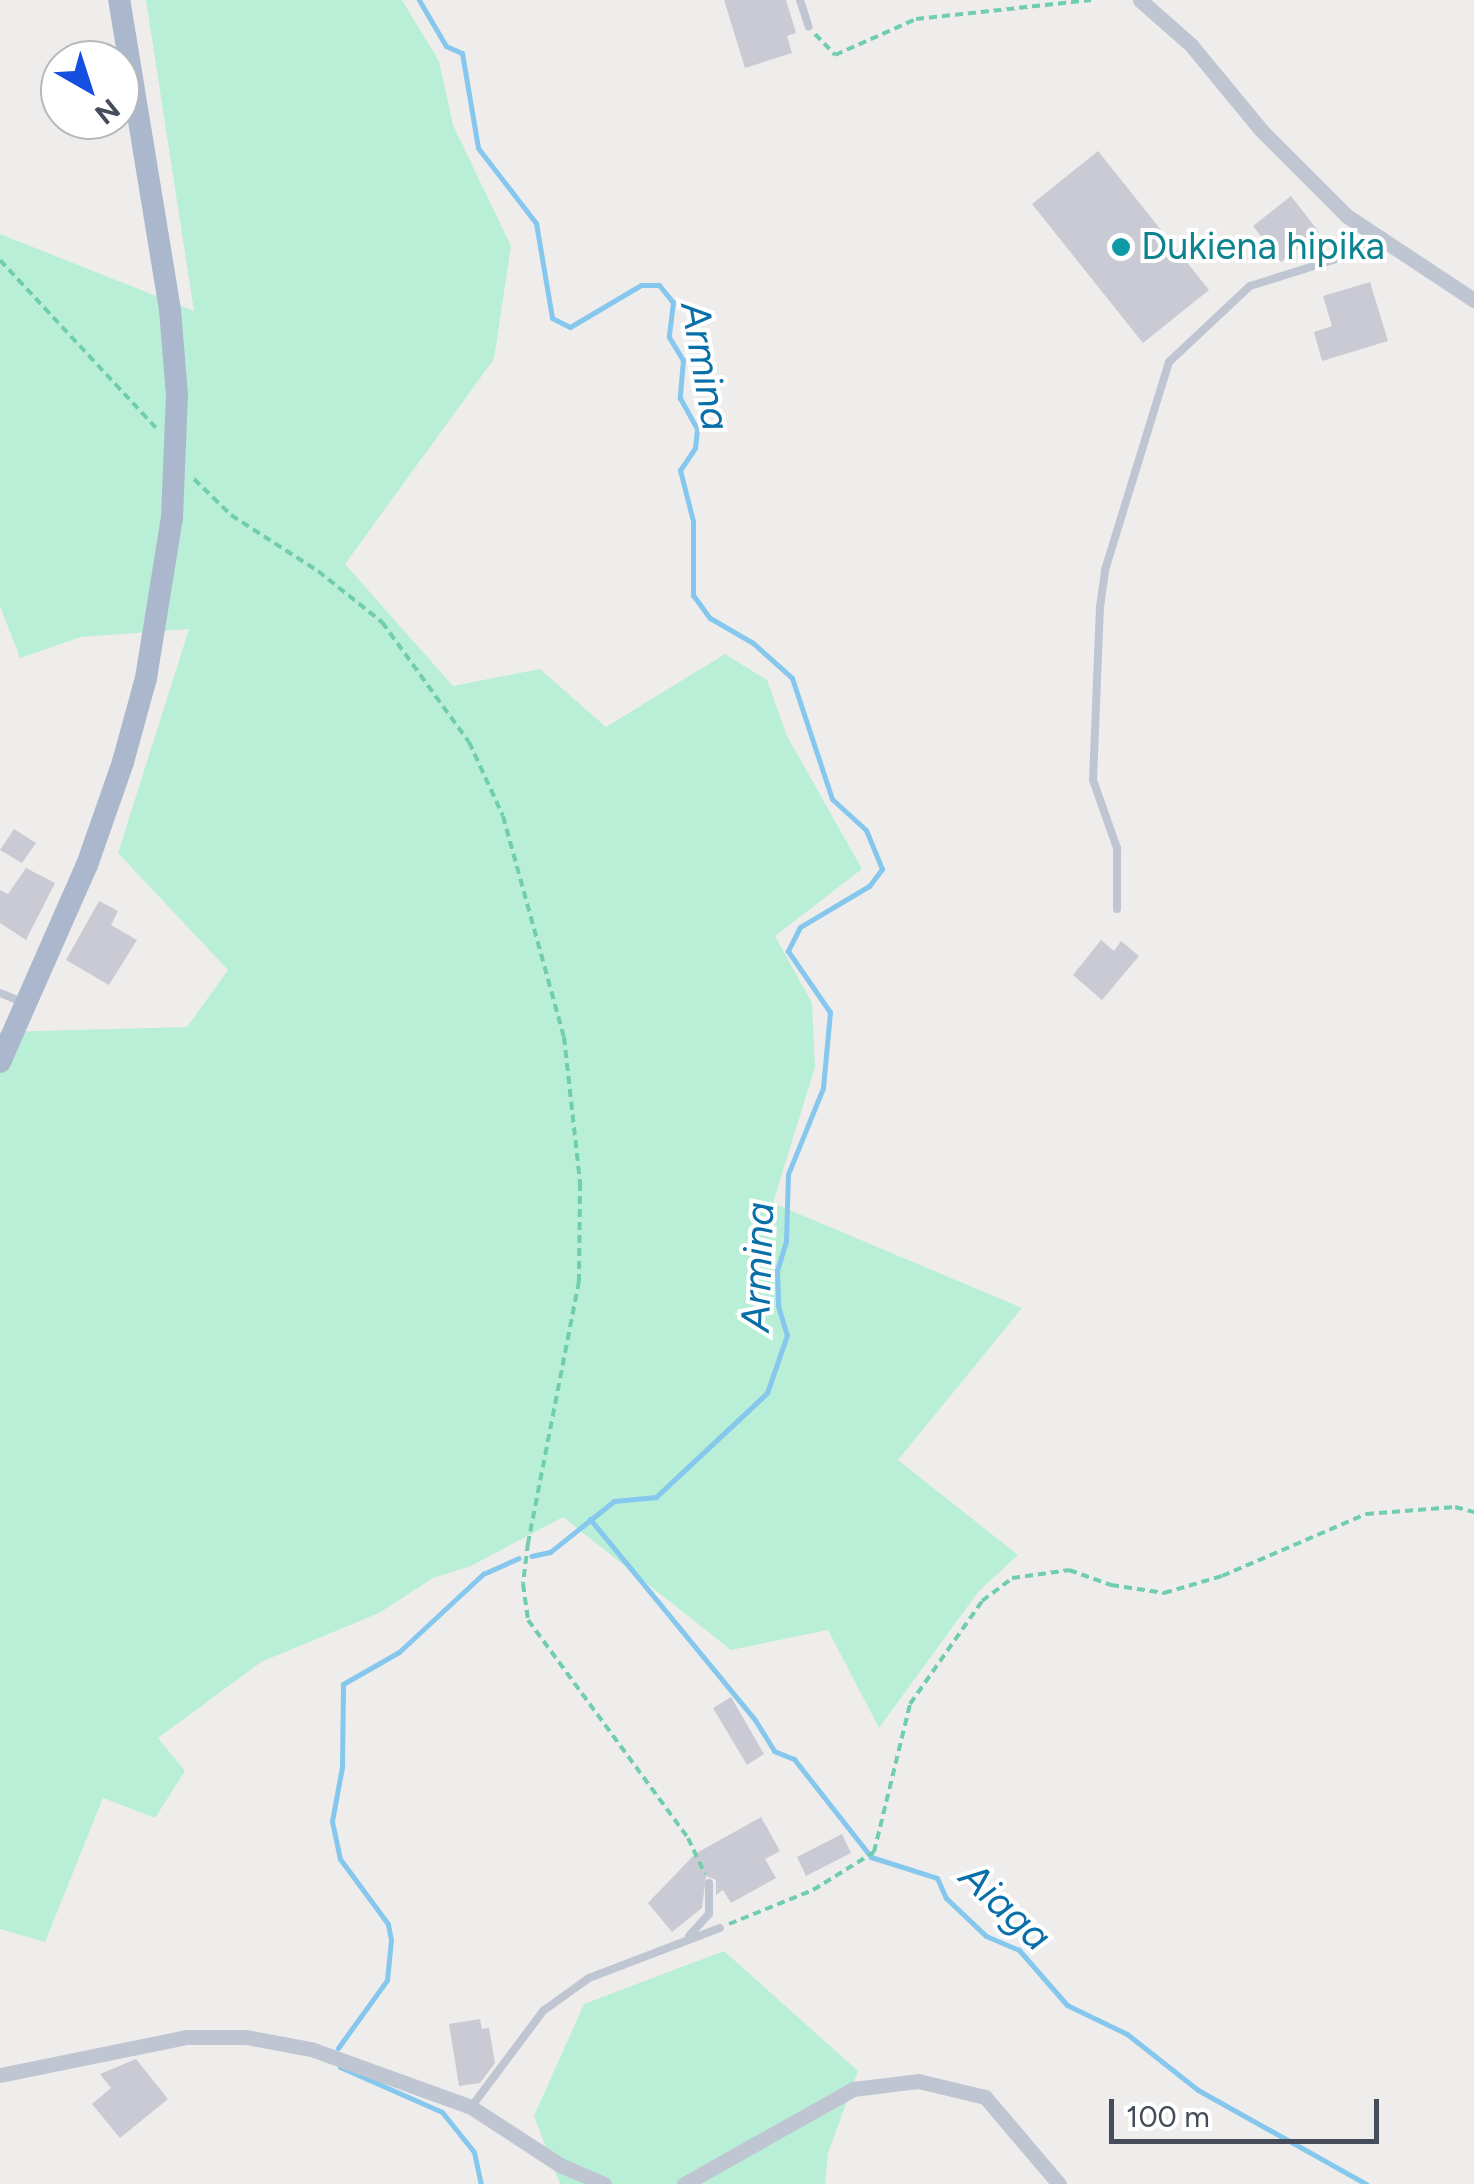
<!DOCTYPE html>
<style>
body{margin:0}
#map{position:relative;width:1474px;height:2184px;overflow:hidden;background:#efedec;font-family:Figtree,sans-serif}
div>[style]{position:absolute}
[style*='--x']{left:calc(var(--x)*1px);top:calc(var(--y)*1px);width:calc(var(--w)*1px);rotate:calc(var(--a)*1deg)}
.green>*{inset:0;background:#b9efd6}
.stream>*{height:5px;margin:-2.5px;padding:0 2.5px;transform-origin:2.5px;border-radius:2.5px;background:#85c7ed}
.building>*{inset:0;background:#c9cad3}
.path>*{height:4px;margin-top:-2px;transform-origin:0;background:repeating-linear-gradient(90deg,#70cdae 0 8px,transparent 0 13px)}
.lane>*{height:8px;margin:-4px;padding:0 4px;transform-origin:4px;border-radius:4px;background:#bfc6d2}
.street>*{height:15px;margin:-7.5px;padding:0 7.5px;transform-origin:7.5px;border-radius:7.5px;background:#bfc6d2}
.primary>*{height:22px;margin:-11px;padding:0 11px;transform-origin:11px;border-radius:11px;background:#abb7cd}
.dots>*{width:28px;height:28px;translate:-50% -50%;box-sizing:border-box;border:5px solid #fff;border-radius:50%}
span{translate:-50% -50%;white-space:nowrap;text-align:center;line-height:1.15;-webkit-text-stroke:8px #fff;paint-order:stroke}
.culture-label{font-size:38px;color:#0d838f}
.left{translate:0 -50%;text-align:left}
.water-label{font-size:40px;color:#096fa8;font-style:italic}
.north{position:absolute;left:40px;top:40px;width:100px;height:100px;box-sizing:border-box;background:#fff;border:2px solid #b5b8bd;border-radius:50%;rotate:141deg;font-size:28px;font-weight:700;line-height:40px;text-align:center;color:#454d5a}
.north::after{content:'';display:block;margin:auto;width:35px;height:45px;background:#154fe1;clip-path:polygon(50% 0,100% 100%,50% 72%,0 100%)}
.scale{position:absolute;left:1109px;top:2099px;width:270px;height:45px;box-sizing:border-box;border:5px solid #454d5a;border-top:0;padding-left:12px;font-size:30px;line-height:35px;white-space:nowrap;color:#454d5a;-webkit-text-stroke:8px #fff;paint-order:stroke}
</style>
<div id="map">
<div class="green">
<i style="clip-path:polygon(146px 0,402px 0,439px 61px,453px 125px,511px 246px,494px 359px,345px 564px,453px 686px,540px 669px,606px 727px,725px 654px,767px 680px,787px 736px,862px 869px,775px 936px,812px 1003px,815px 1067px,773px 1203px,1022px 1308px,898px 1460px,1018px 1555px,978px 1592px,879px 1728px,828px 1630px,731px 1650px,563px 1517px,471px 1566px,433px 1578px,379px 1613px,261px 1662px,158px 1738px,185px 1771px,155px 1818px,103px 1798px,45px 1942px,0 1929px,0 1032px,187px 1027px,228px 970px,118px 853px,189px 629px,81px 637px,20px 658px,0 606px,0 234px,194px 311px)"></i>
<i style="clip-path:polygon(724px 1951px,858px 2071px,828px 2153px,825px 2184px,560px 2184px,534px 2116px,584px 2004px)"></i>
</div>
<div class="stream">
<i style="--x:419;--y:0;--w:53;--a:59.6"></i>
<i style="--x:446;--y:46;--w:17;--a:24"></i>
<i style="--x:462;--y:53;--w:96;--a:80.4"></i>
<i style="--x:478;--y:148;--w:95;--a:52.3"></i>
<i style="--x:536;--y:223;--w:96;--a:80.4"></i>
<i style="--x:552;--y:318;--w:20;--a:27"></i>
<i style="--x:570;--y:327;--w:82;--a:-30.6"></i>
<i style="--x:641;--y:285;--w:18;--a:0"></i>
<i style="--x:659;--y:285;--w:22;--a:51"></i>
<i style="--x:673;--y:302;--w:35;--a:97"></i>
<i style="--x:669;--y:337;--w:27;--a:59"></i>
<i style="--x:683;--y:360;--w:38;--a:95"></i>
<i style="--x:680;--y:398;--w:35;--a:61"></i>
<i style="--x:697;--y:429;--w:19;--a:96"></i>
<i style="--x:695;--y:448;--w:27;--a:124"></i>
<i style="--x:680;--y:470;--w:53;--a:75.7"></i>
<i style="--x:693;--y:521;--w:74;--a:90"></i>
<i style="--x:693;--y:595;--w:29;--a:54"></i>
<i style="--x:710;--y:618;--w:50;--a:30.2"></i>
<i style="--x:753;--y:643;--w:52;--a:41.9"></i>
<i style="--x:792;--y:678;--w:127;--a:71.7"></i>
<i style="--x:832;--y:799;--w:46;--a:42.4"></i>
<i style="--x:866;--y:830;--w:42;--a:67.7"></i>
<i style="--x:882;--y:869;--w:21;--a:127"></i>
<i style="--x:869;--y:886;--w:80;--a:149.3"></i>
<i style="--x:800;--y:927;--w:27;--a:117"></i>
<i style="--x:788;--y:951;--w:74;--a:55.5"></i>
<i style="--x:830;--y:1012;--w:76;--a:95.3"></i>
<i style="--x:823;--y:1088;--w:93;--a:112.1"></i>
<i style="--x:788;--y:1174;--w:67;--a:91.7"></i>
<i style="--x:786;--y:1241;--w:31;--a:107"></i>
<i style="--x:777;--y:1271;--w:35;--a:88"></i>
<i style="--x:778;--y:1306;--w:30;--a:73"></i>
<i style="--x:787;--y:1335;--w:61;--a:109"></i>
<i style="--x:767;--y:1393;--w:152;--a:136.9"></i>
<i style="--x:656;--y:1497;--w:42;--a:174.6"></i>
<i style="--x:614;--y:1501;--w:82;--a:141.4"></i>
<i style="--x:550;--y:1552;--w:19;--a:168"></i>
<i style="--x:590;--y:1519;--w:260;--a:50.6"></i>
<i style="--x:755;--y:1720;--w:36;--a:58"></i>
<i style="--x:774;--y:1751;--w:22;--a:22"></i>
<i style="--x:794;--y:1759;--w:125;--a:51.8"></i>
<i style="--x:871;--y:1857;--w:69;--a:17.7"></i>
<i style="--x:937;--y:1878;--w:22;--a:66"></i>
<i style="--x:946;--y:1898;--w:55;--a:43.5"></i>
<i style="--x:986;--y:1936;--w:36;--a:23"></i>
<i style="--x:1019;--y:1950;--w:73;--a:48.9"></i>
<i style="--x:1067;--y:2005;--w:67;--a:25.8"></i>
<i style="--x:1127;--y:2034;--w:90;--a:38.3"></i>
<i style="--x:1198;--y:2090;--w:193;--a:29.2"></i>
<i style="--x:338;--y:2048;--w:84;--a:-54.2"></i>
<i style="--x:387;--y:1980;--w:40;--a:-84.3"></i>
<i style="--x:391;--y:1940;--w:16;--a:-101"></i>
<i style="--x:388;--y:1924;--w:81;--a:-126.4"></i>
<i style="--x:340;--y:1859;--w:39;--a:-102"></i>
<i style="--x:332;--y:1821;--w:55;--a:-79.5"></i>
<i style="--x:342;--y:1767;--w:83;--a:-89.3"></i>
<i style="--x:343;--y:1684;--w:64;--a:-29.7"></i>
<i style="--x:399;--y:1652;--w:115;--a:-42.9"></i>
<i style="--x:483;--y:1574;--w:39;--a:-24"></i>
<i style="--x:340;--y:2067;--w:111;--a:23.8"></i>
<i style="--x:442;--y:2112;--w:51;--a:51.3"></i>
<i style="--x:474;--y:2152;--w:33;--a:78"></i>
</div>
<div class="building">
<i style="clip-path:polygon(724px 0,786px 0,796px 33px,787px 36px,792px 53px,745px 68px)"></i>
<i style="clip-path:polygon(1098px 151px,1209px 290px,1143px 343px,1032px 204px)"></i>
<i style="clip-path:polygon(1291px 196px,1319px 232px,1281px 262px,1253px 226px)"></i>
<i style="clip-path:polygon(1370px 282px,1388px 341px,1322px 361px,1314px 332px,1332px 326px,1323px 296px)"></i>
<i style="clip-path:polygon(14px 829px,36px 843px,22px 863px,0 850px)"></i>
<i style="clip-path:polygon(26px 868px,55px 883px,26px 940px,0 923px,0 890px,8px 894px)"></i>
<i style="clip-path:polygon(99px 901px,118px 911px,111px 925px,137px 940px,109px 985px,66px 960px)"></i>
<i style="clip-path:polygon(1101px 940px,1114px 951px,1121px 941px,1139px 956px,1102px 1000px,1073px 975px)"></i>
<i style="clip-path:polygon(731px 1697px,764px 1754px,747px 1765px,713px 1708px)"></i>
<i style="clip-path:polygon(761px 1817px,780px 1851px,765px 1859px,776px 1878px,731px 1903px,723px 1890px,716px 1895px,716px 1880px,706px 1876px,702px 1908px,672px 1932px,648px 1903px,695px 1854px)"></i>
<i style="clip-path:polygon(842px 1834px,851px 1853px,806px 1876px,797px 1857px)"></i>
<i style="clip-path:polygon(480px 2019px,482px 2029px,489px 2028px,495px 2063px,480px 2083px,459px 2086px,449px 2024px)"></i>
<i style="clip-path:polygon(136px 2059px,168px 2099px,120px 2138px,92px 2104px,111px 2088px,100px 2074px)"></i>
</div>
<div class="path">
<i style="--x:815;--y:34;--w:29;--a:46"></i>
<i style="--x:835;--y:55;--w:89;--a:-24"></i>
<i style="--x:916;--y:19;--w:176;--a:-6.2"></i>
<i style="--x:0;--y:260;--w:229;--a:47.1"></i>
<i style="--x:194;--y:479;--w:52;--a:44.2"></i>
<i style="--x:231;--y:515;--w:103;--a:32.8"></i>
<i style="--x:318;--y:571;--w:82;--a:38.6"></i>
<i style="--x:382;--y:622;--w:148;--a:54.1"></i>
<i style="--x:469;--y:742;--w:81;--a:65.3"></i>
<i style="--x:503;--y:816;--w:229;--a:74.6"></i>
<i style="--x:564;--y:1037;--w:147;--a:83.7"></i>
<i style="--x:580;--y:1183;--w:98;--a:90.6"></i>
<i style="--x:579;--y:1281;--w:267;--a:101"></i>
<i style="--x:528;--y:1543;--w:41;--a:97"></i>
<i style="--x:523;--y:1584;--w:36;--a:82"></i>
<i style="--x:528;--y:1620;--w:270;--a:53.7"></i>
<i style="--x:688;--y:1838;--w:40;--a:65"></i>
<i style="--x:729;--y:1924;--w:91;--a:-22"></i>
<i style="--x:813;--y:1890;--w:72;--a:-31.9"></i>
<i style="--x:874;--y:1852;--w:152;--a:-76.3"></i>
<i style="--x:910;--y:1704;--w:126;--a:-55"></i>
<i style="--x:982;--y:1601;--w:38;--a:-37"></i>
<i style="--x:1012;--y:1578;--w:58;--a:-8"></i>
<i style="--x:1069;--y:1570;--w:45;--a:19.7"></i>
<i style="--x:1111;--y:1585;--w:54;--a:8.6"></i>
<i style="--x:1164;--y:1593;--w:60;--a:-16.3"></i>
<i style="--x:1222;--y:1576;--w:157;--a:-23.3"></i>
<i style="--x:1366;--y:1514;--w:89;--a:-4.5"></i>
<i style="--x:1455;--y:1507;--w:20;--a:15"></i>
</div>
<div class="lane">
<i style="--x:800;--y:0;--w:28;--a:72"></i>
<i style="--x:1117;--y:909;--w:61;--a:-90"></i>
<i style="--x:1117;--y:848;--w:72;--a:-109.4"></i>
<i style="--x:1093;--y:780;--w:173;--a:-87.7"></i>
<i style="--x:1100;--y:607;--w:37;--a:-82"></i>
<i style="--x:1105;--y:570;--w:218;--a:-72.9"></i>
<i style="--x:1169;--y:362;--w:111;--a:-43.2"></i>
<i style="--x:1250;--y:286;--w:140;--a:-17.4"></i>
<i style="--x:0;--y:993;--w:24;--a:22"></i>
<i style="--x:689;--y:1936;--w:30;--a:-48"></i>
<i style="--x:709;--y:1914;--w:31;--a:-90"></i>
<i style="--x:472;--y:2106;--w:119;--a:-53.2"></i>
<i style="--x:543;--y:2011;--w:57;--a:-35.7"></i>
<i style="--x:589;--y:1978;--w:140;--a:-20.9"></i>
</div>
<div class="street">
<i style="--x:1140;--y:0;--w:68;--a:41.4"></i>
<i style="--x:1191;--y:45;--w:110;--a:50.5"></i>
<i style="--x:1261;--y:130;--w:122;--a:45"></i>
<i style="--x:1347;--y:216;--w:152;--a:33.5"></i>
<i style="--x:0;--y:2075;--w:191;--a:-11.5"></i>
<i style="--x:187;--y:2037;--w:59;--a:0"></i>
<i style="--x:246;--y:2037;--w:66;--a:10.5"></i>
<i style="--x:311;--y:2049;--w:170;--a:19.9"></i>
<i style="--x:471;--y:2107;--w:106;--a:33.1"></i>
<i style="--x:560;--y:2165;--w:48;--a:23.4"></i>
<i style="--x:684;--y:2184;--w:194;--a:-29.3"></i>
<i style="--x:853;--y:2089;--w:65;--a:-7"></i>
<i style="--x:918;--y:2081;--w:69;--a:13.4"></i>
<i style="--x:985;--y:2097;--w:114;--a:49.6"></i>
</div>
<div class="primary">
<i style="--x:0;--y:1062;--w:215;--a:-66.2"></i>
<i style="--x:87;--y:865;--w:109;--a:-70.7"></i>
<i style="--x:123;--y:762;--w:87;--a:-74.7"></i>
<i style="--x:146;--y:678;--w:162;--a:-80.8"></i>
<i style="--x:172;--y:518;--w:123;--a:-87.7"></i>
<i style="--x:177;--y:395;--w:85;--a:-94.7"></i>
<i style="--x:170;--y:310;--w:314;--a:-99.3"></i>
</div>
<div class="dots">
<i style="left:1121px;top:247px;background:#0f9aa8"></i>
</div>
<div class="culture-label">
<span class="left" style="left:1141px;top:247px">Dukiena hipika</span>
</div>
<div class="water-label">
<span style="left:706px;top:366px;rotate:80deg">Armina</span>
<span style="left:757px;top:1267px;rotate:-88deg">Armina</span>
<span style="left:1006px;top:1906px;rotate:43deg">Aiaga</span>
</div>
<div class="north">N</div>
<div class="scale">100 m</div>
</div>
